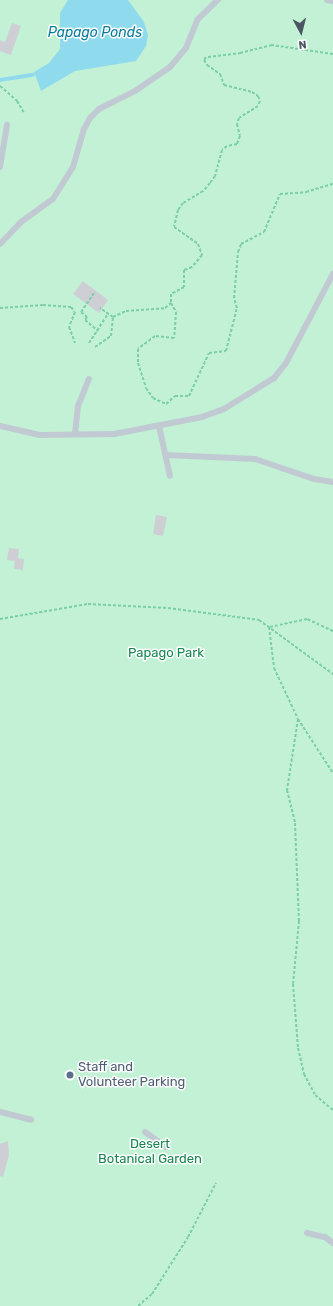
<!DOCTYPE html>
<style>
body{margin:0}
#map{position:relative;width:333px;height:1306px;overflow:hidden;background:#f5f3f3;font-family:Rubik,sans-serif}
div>[style]{position:absolute}
[style*='--x']{left:calc(var(--x)*1px);top:calc(var(--y)*1px);width:calc(var(--w)*1px);rotate:calc(var(--a)*1deg)}
.green>*{inset:0;background:#c3f1d5}
.water>*{inset:0;background:#90daee}
.stream>*{height:3.5px;margin:-1.75px;padding:0 1.75px;transform-origin:1.75px;border-radius:1.75px;background:#90daee}
.building>*{inset:0;background:#cdcfd5}
.path>*{height:2px;margin-top:-1px;transform-origin:0;background:repeating-linear-gradient(90deg,#7ad0a6 0 3px,transparent 0 5px)}
.service>*{height:6px;margin:-3px;padding:0 3px;transform-origin:3px;border-radius:3px;background:#c1cad2}
.dots>*{width:11px;height:11px;translate:-50% -50%;box-sizing:border-box;border:2px solid #fff;border-radius:50%}
span{translate:-50% -50%;white-space:nowrap;text-align:center;line-height:1.15;-webkit-text-stroke:3px #fff;paint-order:stroke}
.park-label{font-size:13px;color:#17864f}
.service-label{font-size:13px;color:#4e5e75}
.left{translate:0 -50%;text-align:left}
.water-label{font-size:14px;color:#0c7c9b;font-style:italic}
.north{position:absolute;left:281px;top:12px;width:40px;height:40px;-webkit-text-stroke:3px #fff;paint-order:stroke;rotate:173deg;font-size:11px;font-weight:700;line-height:16px;text-align:center;color:#4a5661}
.north::after{content:'';display:block;margin:auto;width:14px;height:18px;background:#4a5661;clip-path:polygon(50% 0,100% 100%,50% 72%,0 100%)}
</style>
<div id="map">
<div class="green">
<i style="clip-path:polygon(0 0,333px 0,333px 1306px,0 1306px)"></i>
</div>
<div class="water">
<i style="clip-path:polygon(68px 0,128px 0,144px 22px,148px 35px,146px 46px,136px 61px,75px 71px,41px 91px,34px 72px,49px 63px,60px 49px,60px 13px)"></i>
</div>
<div class="stream">
<i style="--x:0;--y:80;--w:33;--a:-9"></i>
</div>
<div class="building">
<i style="clip-path:polygon(12px 23px,21px 26px,11px 55px,0 51px,0 40px,5px 42px)"></i>
<i style="clip-path:polygon(83px 281px,108px 300px,99px 313px,73px 294px)"></i>
<i style="clip-path:polygon(156px 515px,167px 517px,163px 536px,153px 534px)"></i>
<i style="clip-path:polygon(9px 548px,19px 549px,18px 558px,24px 559px,23px 570px,14px 569px,15px 561px,7px 560px)"></i>
<i style="clip-path:polygon(8px 1141px,9px 1155px,3px 1177px,0 1176px,0 1144px)"></i>
</div>
<div class="path">
<i style="--x:333;--y:54;--w:62;--a:-171.6"></i>
<i style="--x:272;--y:45;--w:32;--a:166"></i>
<i style="--x:241;--y:53;--w:35;--a:173"></i>
<i style="--x:206;--y:57;--w:4;--a:124"></i>
<i style="--x:204;--y:60;--w:6;--a:59"></i>
<i style="--x:207;--y:65;--w:16;--a:35"></i>
<i style="--x:220;--y:74;--w:12;--a:70"></i>
<i style="--x:224;--y:85;--w:29;--a:14"></i>
<i style="--x:252;--y:92;--w:7;--a:34"></i>
<i style="--x:258;--y:96;--w:5;--a:68"></i>
<i style="--x:260;--y:101;--w:5;--a:112"></i>
<i style="--x:258;--y:106;--w:22;--a:148"></i>
<i style="--x:239;--y:118;--w:6;--a:108"></i>
<i style="--x:237;--y:124;--w:12;--a:76"></i>
<i style="--x:240;--y:136;--w:9;--a:111"></i>
<i style="--x:237;--y:144;--w:10;--a:169"></i>
<i style="--x:227;--y:146;--w:6;--a:141"></i>
<i style="--x:222;--y:150;--w:27;--a:105"></i>
<i style="--x:215;--y:176;--w:9;--a:126"></i>
<i style="--x:210;--y:183;--w:11;--a:131"></i>
<i style="--x:203;--y:191;--w:23;--a:149"></i>
<i style="--x:183;--y:203;--w:9;--a:126"></i>
<i style="--x:178;--y:210;--w:17;--a:103"></i>
<i style="--x:174;--y:227;--w:29;--a:35"></i>
<i style="--x:198;--y:244;--w:12;--a:70"></i>
<i style="--x:202;--y:255;--w:16;--a:130"></i>
<i style="--x:192;--y:267;--w:9;--a:159"></i>
<i style="--x:184;--y:270;--w:17;--a:90"></i>
<i style="--x:184;--y:287;--w:15;--a:152"></i>
<i style="--x:171;--y:294;--w:9;--a:90"></i>
<i style="--x:171;--y:303;--w:10;--a:61"></i>
<i style="--x:176;--y:312;--w:26;--a:94"></i>
<i style="--x:174;--y:338;--w:19;--a:-174"></i>
<i style="--x:155;--y:336;--w:21;--a:143"></i>
<i style="--x:138;--y:349;--w:14;--a:90"></i>
<i style="--x:138;--y:363;--w:26;--a:72"></i>
<i style="--x:146;--y:388;--w:12;--a:55"></i>
<i style="--x:153;--y:398;--w:14;--a:25"></i>
<i style="--x:166;--y:404;--w:12;--a:-42"></i>
<i style="--x:175;--y:396;--w:14;--a:0"></i>
<i style="--x:189;--y:396;--w:47;--a:-65.1"></i>
<i style="--x:209;--y:353;--w:17;--a:-7"></i>
<i style="--x:226;--y:351;--w:44;--a:-75.7"></i>
<i style="--x:237;--y:308;--w:10;--a:-107"></i>
<i style="--x:234;--y:298;--w:46;--a:-85"></i>
<i style="--x:238;--y:252;--w:9;--a:-69"></i>
<i style="--x:241;--y:244;--w:26;--a:-28"></i>
<i style="--x:264;--y:232;--w:41;--a:-67.2"></i>
<i style="--x:280;--y:194;--w:26;--a:-4"></i>
<i style="--x:306;--y:192;--w:28;--a:-17"></i>
<i style="--x:0;--y:86;--w:23;--a:41"></i>
<i style="--x:17;--y:101;--w:14;--a:60"></i>
<i style="--x:94;--y:293;--w:23;--a:124"></i>
<i style="--x:81;--y:312;--w:8;--a:40"></i>
<i style="--x:87;--y:317;--w:4;--a:124"></i>
<i style="--x:85;--y:320;--w:17;--a:40"></i>
<i style="--x:0;--y:308;--w:43;--a:-4"></i>
<i style="--x:43;--y:305;--w:28;--a:4"></i>
<i style="--x:71;--y:307;--w:6;--a:51"></i>
<i style="--x:75;--y:312;--w:16;--a:112"></i>
<i style="--x:69;--y:327;--w:17;--a:69"></i>
<i style="--x:113;--y:317;--w:14;--a:-25"></i>
<i style="--x:126;--y:311;--w:39;--a:-4"></i>
<i style="--x:165;--y:308;--w:8;--a:-40"></i>
<i style="--x:89;--y:343;--w:35;--a:-57"></i>
<i style="--x:95;--y:347;--w:19;--a:-35"></i>
<i style="--x:111;--y:336;--w:19;--a:-84"></i>
<i style="--x:113;--y:317;--w:16;--a:-145"></i>
<i style="--x:0;--y:619;--w:89;--a:-9.7"></i>
<i style="--x:88;--y:604;--w:80;--a:2.9"></i>
<i style="--x:168;--y:608;--w:92;--a:7.5"></i>
<i style="--x:259;--y:620;--w:92;--a:36.1"></i>
<i style="--x:333;--y:631;--w:29;--a:-155"></i>
<i style="--x:307;--y:619;--w:39;--a:168"></i>
<i style="--x:269;--y:627;--w:41;--a:83"></i>
<i style="--x:274;--y:668;--w:56;--a:64.8"></i>
<i style="--x:298;--y:719;--w:64;--a:57.1"></i>
<i style="--x:298;--y:719;--w:72;--a:98.8"></i>
<i style="--x:287;--y:790;--w:34;--a:76"></i>
<i style="--x:295;--y:823;--w:98;--a:87.7"></i>
<i style="--x:299;--y:921;--w:63;--a:95.4"></i>
<i style="--x:293;--y:984;--w:64;--a:85.5"></i>
<i style="--x:298;--y:1048;--w:27;--a:77"></i>
<i style="--x:304;--y:1074;--w:24;--a:62"></i>
<i style="--x:315;--y:1095;--w:23;--a:40"></i>
<i style="--x:138;--y:1306;--w:18;--a:-41"></i>
<i style="--x:152;--y:1294;--w:67;--a:-57.7"></i>
<i style="--x:188;--y:1237;--w:61;--a:-62.6"></i>
</div>
<div class="service">
<i style="--x:327;--y:0;--w:6;--a:9"></i>
<i style="--x:0;--y:167;--w:43;--a:-80.5"></i>
<i style="--x:0;--y:244;--w:30;--a:-46"></i>
<i style="--x:21;--y:222;--w:39;--a:-36"></i>
<i style="--x:53;--y:199;--w:38;--a:-58"></i>
<i style="--x:73;--y:167;--w:40;--a:-74"></i>
<i style="--x:84;--y:129;--w:13;--a:-61"></i>
<i style="--x:90;--y:118;--w:13;--a:-45"></i>
<i style="--x:99;--y:109;--w:40;--a:-26.6"></i>
<i style="--x:135;--y:91;--w:42;--a:-34.4"></i>
<i style="--x:170;--y:67;--w:25;--a:-50"></i>
<i style="--x:186;--y:48;--w:31;--a:-68"></i>
<i style="--x:198;--y:19;--w:28;--a:-44"></i>
<i style="--x:0;--y:426;--w:41;--a:12.7"></i>
<i style="--x:40;--y:435;--w:74;--a:-0.8"></i>
<i style="--x:114;--y:434;--w:90;--a:-10.9"></i>
<i style="--x:202;--y:417;--w:23;--a:-20"></i>
<i style="--x:224;--y:409;--w:59;--a:-31.8"></i>
<i style="--x:274;--y:378;--w:19;--a:-51"></i>
<i style="--x:286;--y:363;--w:101;--a:-62.2"></i>
<i style="--x:159;--y:426;--w:51;--a:77.6"></i>
<i style="--x:75;--y:434;--w:28;--a:-84"></i>
<i style="--x:78;--y:406;--w:29;--a:-68"></i>
<i style="--x:166;--y:455;--w:89;--a:2.6"></i>
<i style="--x:255;--y:459;--w:62;--a:18.7"></i>
<i style="--x:314;--y:479;--w:19;--a:9"></i>
<i style="--x:0;--y:1112;--w:32;--a:14"></i>
<i style="--x:145;--y:1132;--w:26;--a:36"></i>
<i style="--x:307;--y:1233;--w:18;--a:13"></i>
<i style="--x:325;--y:1237;--w:10;--a:37"></i>
</div>
<div class="dots">
<i style="left:70px;top:1075px;background:#5c6f8a"></i>
</div>
<div class="park-label">
<span style="left:166px;top:653px">Papago Park</span>
<span style="left:150px;top:1152px">Desert<br>Botanical Garden</span>
</div>
<div class="service-label">
<span class="left" style="left:78px;top:1075px">Staff and<br>Volunteer Parking</span>
</div>
<div class="water-label">
<span style="left:95px;top:33px">Papago Ponds</span>
</div>
<div class="north">N</div>
</div>
